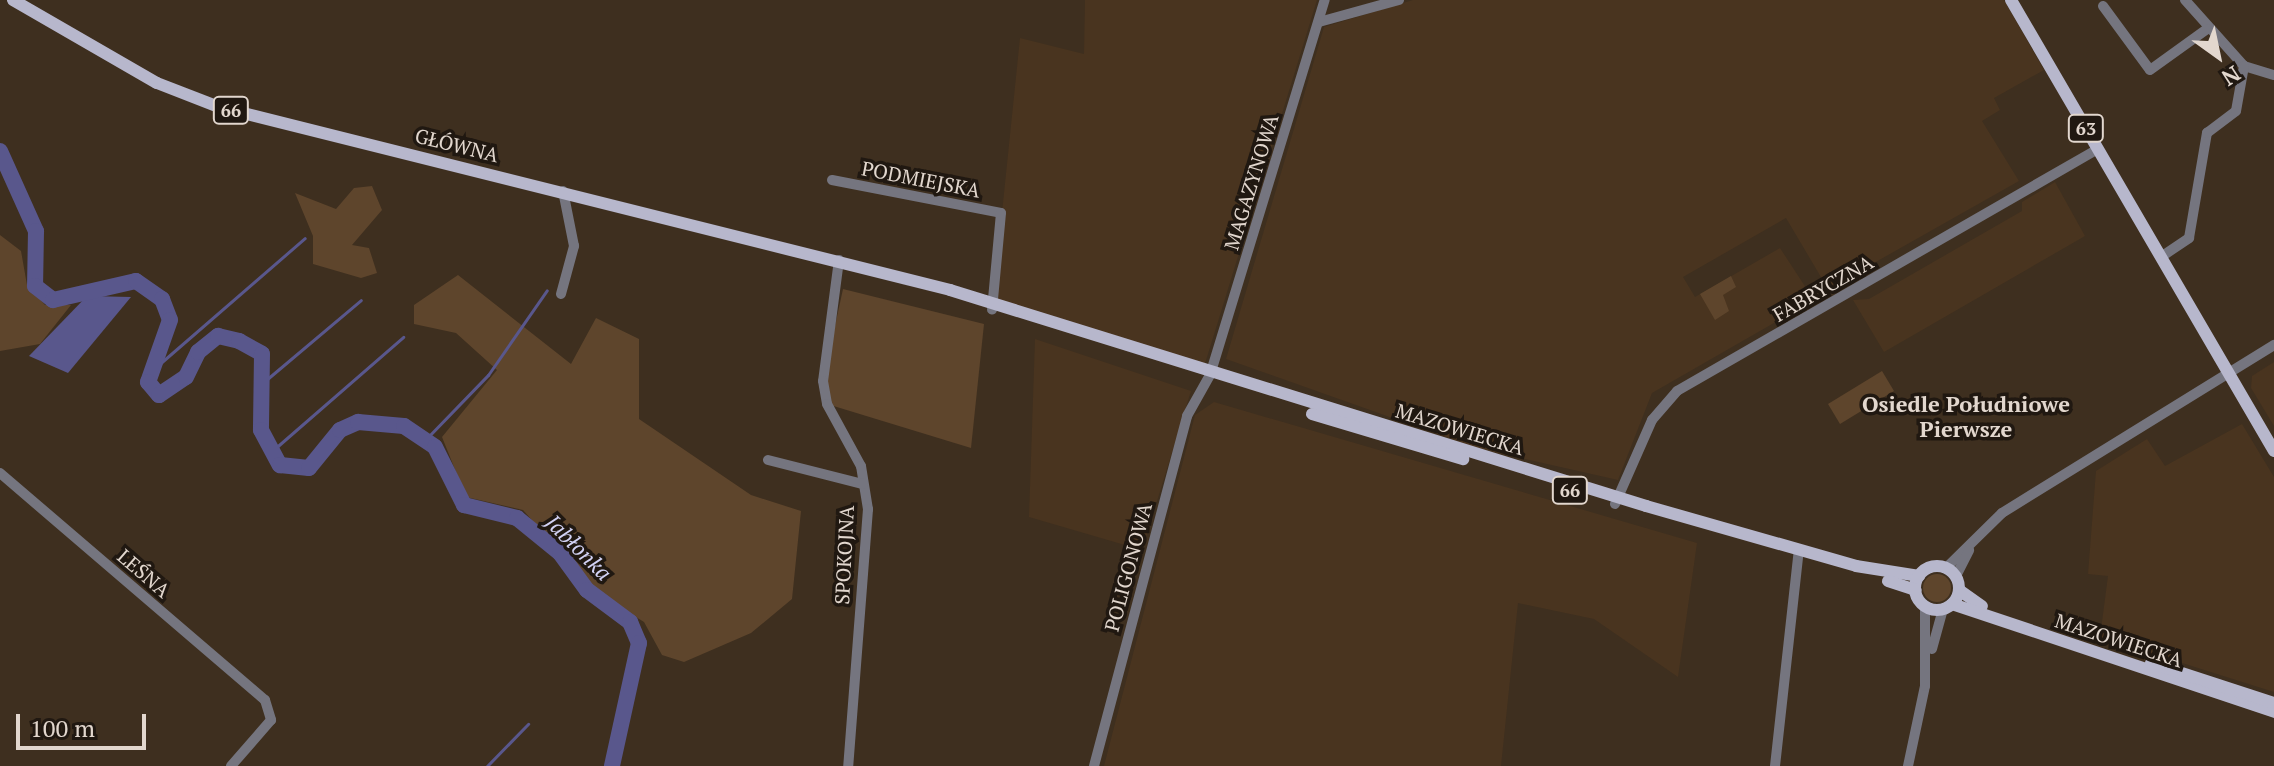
<!DOCTYPE html>
<meta charset="utf-8">
<style>
body{margin:0}
#map{position:relative;width:2274px;height:766px;overflow:hidden;background:#3e2f1f;font-family:"PT Serif",serif}
div>[style]{position:absolute}
[style*='--x']{left:calc(var(--x)*1px);top:calc(var(--y)*1px);width:calc(var(--w)*1px);rotate:calc(var(--a)*1deg)}
.built>*{inset:0;background:#49341f}
.green>*{inset:0;background:#5e452c}
.round{border-radius:50%}
.water>*{inset:0;background:#59578c}
.stream>*{height:3px;margin:-1.5px;padding:0 1.5px;transform-origin:1.5px;border-radius:1.5px;background:#59578c}
.river>*{height:16px;margin:-8px;padding:0 8px;transform-origin:8px;border-radius:8px;background:#59578c}
.minor>*{height:10px;margin:-5px;padding:0 5px;transform-origin:5px;border-radius:5px;background:#75757f}
.major>*{height:12px;margin:-6px;padding:0 6px;transform-origin:6px;border-radius:6px;background:#b7b7cc}
.major>.ring{margin:-6px;padding:0;box-sizing:content-box;background:none;border:12px solid #b7b7cc;border-radius:50%}
span{translate:-50% -50%;white-space:nowrap;text-align:center;line-height:1.15;-webkit-text-stroke:7px #201811;paint-order:stroke}
.shield-label span{padding:2px 6px;background:#201811;border:2px solid;border-radius:6px;-webkit-text-stroke-width:0}
.shield-label{font-size:18px;color:#e2d7ce;font-weight:700}
.street-label{font-size:20px;color:#e2d7ce}
.neighbourhood-label{font-size:22px;color:#e2d7ce;font-weight:700}
.water-label{font-size:22px;color:#d2d2f4;font-style:italic}
.north{position:absolute;left:2178px;top:16px;width:80px;height:80px;-webkit-text-stroke:6px #201811;paint-order:stroke;rotate:147deg;font-size:22px;font-weight:700;line-height:32px;text-align:center;color:#e2d7ce}
.north::after{content:'';display:block;margin:auto;width:28px;height:36px;background:#e2d7ce;clip-path:polygon(50% 0,100% 100%,50% 72%,0 100%)}
.scale{position:absolute;left:16px;top:714px;width:130px;height:36px;box-sizing:border-box;border:4px solid #e2d7ce;border-top:0;padding-left:10px;font-size:24px;line-height:28px;white-space:nowrap;color:#e2d7ce;-webkit-text-stroke:6px #201811;paint-order:stroke}
</style>
<div id="map">
<div class="built">
<i style="clip-path:polygon(1085px 0,1317px 0,1204px 367px,993px 300px,1020px 38px,1084px 54px)"></i>
<i style="clip-path:polygon(1413px 0,2004px 0,2044px 70px,1994px 98px,2000px 110px,1982px 121px,2019px 181px,1828px 289px,1786px 218px,1683px 277px,1695px 297px,1780px 248px,1814px 300px,1652px 393px,1618px 480px,1477px 448px,1226px 359px,1324px 27px)"></i>
<i style="clip-path:polygon(2055px 182px,2085px 236px,1884px 352px,1853px 300px,1869px 299px,2022px 211px,2022px 202px)"></i>
<i style="clip-path:polygon(1035px 339px,1191px 391px,1142px 550px,1029px 517px)"></i>
<i style="clip-path:polygon(2274px 362px,2274px 426px,2251px 388px,2252px 376px)"></i>
<i style="clip-path:polygon(1214px 402px,1697px 543px,1678px 677px,1594px 619px,1518px 603px,1501px 766px,1104px 766px,1195px 415px)"></i>
<i style="clip-path:polygon(2242px 424px,2274px 477px,2274px 692px,2100px 637px,2108px 576px,2088px 574px,2096px 471px,2147px 439px,2165px 466px)"></i>
</div>
<div class="green">
<i style="clip-path:polygon(372px 186px,382px 210px,352px 245px,369px 248px,377px 273px,361px 278px,313px 264px,313px 236px,295px 193px,336px 209px,354px 188px)"></i>
<i style="clip-path:polygon(0 235px,21px 251px,27px 285px,45px 305px,71px 305px,40px 344px,0 351px)"></i>
<i style="clip-path:polygon(458px 275px,571px 364px,596px 318px,639px 339px,639px 419px,751px 495px,801px 511px,792px 599px,751px 633px,684px 662px,662px 655px,644px 622px,594px 591px,523px 510px,466px 497px,442px 437px,497px 370px,456px 333px,414px 324px,414px 305px)"></i>
<i style="clip-path:polygon(1731px 276px,1736px 287px,1723px 295px,1729px 311px,1715px 320px,1700px 294px)"></i>
<i style="clip-path:polygon(843px 289px,984px 324px,971px 448px,827px 404px,823px 381px)"></i>
<i style="clip-path:polygon(1882px 371px,1894px 391px,1840px 424px,1828px 404px)"></i>
<i class="round" style="left:1923px;top:574px;width:28px;height:28px"></i>
</div>
<div class="water">
<i style="clip-path:polygon(87px 296px,131px 297px,68px 373px,29px 356px)"></i>
</div>
<div class="stream">
<i style="--x:149;--y:373;--w:206;--a:-40.9"></i>
<i style="--x:266;--y:380;--w:124;--a:-40.1"></i>
<i style="--x:425;--y:440;--w:91;--a:-45.9"></i>
<i style="--x:488;--y:375;--w:103;--a:-55.2"></i>
<i style="--x:272;--y:451;--w:174;--a:-41"></i>
<i style="--x:487;--y:766;--w:59;--a:-45.7"></i>
</div>
<div class="river">
<i style="--x:0;--y:151;--w:88;--a:65.8"></i>
<i style="--x:36;--y:231;--w:55;--a:91"></i>
<i style="--x:35;--y:286;--w:23;--a:38"></i>
<i style="--x:53;--y:300;--w:85;--a:-12.9"></i>
<i style="--x:136;--y:281;--w:32;--a:35"></i>
<i style="--x:162;--y:299;--w:22;--a:69"></i>
<i style="--x:170;--y:320;--w:66;--a:109.5"></i>
<i style="--x:148;--y:382;--w:17;--a:50"></i>
<i style="--x:159;--y:395;--w:32;--a:-34"></i>
<i style="--x:186;--y:377;--w:28;--a:-64"></i>
<i style="--x:198;--y:352;--w:26;--a:-39"></i>
<i style="--x:218;--y:336;--w:22;--a:13"></i>
<i style="--x:239;--y:341;--w:26;--a:29"></i>
<i style="--x:262;--y:354;--w:76;--a:90.8"></i>
<i style="--x:261;--y:430;--w:40;--a:62"></i>
<i style="--x:280;--y:465;--w:29;--a:6"></i>
<i style="--x:309;--y:468;--w:49;--a:-50.8"></i>
<i style="--x:340;--y:430;--w:20;--a:-24"></i>
<i style="--x:358;--y:422;--w:46;--a:5"></i>
<i style="--x:404;--y:426;--w:37;--a:34"></i>
<i style="--x:435;--y:447;--w:65;--a:63.4"></i>
<i style="--x:464;--y:505;--w:55;--a:13.8"></i>
<i style="--x:517;--y:518;--w:55;--a:39.1"></i>
<i style="--x:560;--y:553;--w:46;--a:53.9"></i>
<i style="--x:587;--y:590;--w:54;--a:36.7"></i>
<i style="--x:630;--y:622;--w:23;--a:67"></i>
<i style="--x:639;--y:643;--w:126;--a:102.4"></i>
</div>
<div class="minor">
<i style="--x:2185;--y:0;--w:89;--a:48.2"></i>
<i style="--x:2244;--y:66;--w:31;--a:17"></i>
<i style="--x:2103;--y:6;--w:79;--a:53.7"></i>
<i style="--x:2150;--y:70;--w:70;--a:-35.7"></i>
<i style="--x:1319;--y:22;--w:83;--a:-15.4"></i>
<i style="--x:832;--y:180;--w:172;--a:11"></i>
<i style="--x:1001;--y:213;--w:97;--a:95.3"></i>
<i style="--x:2161;--y:257;--w:34;--a:-34"></i>
<i style="--x:2189;--y:238;--w:107;--a:-80.3"></i>
<i style="--x:2207;--y:133;--w:36;--a:-37"></i>
<i style="--x:2236;--y:111;--w:46;--a:-79.9"></i>
<i style="--x:839;--y:260;--w:122;--a:97.5"></i>
<i style="--x:823;--y:381;--w:23;--a:80"></i>
<i style="--x:827;--y:404;--w:71;--a:61.3"></i>
<i style="--x:861;--y:466;--w:44;--a:80.8"></i>
<i style="--x:868;--y:509;--w:258;--a:94.4"></i>
<i style="--x:561;--y:294;--w:50;--a:-74.8"></i>
<i style="--x:574;--y:246;--w:56;--a:-101.3"></i>
<i style="--x:768;--y:460;--w:98;--a:14.2"></i>
<i style="--x:0;--y:473;--w:349;--a:40.6"></i>
<i style="--x:265;--y:700;--w:21;--a:73"></i>
<i style="--x:271;--y:720;--w:61;--a:131"></i>
<i style="--x:1615;--y:504;--w:92;--a:-66.2"></i>
<i style="--x:1652;--y:420;--w:38;--a:-49"></i>
<i style="--x:1677;--y:391;--w:486;--a:-29.9"></i>
<i style="--x:1946;--y:568;--w:78;--a:-44.5"></i>
<i style="--x:2002;--y:513;--w:320;--a:-31.7"></i>
<i style="--x:1956;--y:576;--w:29;--a:-63"></i>
<i style="--x:1932;--y:649;--w:41;--a:-74.6"></i>
<i style="--x:1094;--y:766;--w:362;--a:-75.1"></i>
<i style="--x:1187;--y:416;--w:47;--a:-60.7"></i>
<i style="--x:1210;--y:375;--w:392;--a:-73"></i>
<i style="--x:1775;--y:766;--w:217;--a:-83.7"></i>
<i style="--x:1908;--y:766;--w:82;--a:-78"></i>
<i style="--x:1925;--y:686;--w:80;--a:-90"></i>
</div>
<div class="major">
<i style="--x:13;--y:0;--w:166;--a:30"></i>
<i style="--x:157;--y:83;--w:66;--a:21.2"></i>
<i style="--x:219;--y:107;--w:754;--a:14.05"></i>
<i style="--x:950;--y:290;--w:729;--a:17.24"></i>
<i style="--x:1646;--y:506;--w:218;--a:15.9"></i>
<i style="--x:1856;--y:566;--w:64;--a:9"></i>
<i style="--x:2011;--y:0;--w:522;--a:59.75"></i>
<i style="--x:1312;--y:414;--w:158;--a:16.6"></i>
<i class="ring" style="left:1915px;top:566px;width:32px;height:32px"></i>
<i style="--x:1888;--y:581;--w:29;--a:18"></i>
<i style="--x:1959;--y:590;--w:28;--a:35"></i>
<i style="--x:1952;--y:604;--w:340;--a:18.5"></i>
<i style="--x:2151;--y:663;--w:129;--a:18"></i>
</div>
<div class="shield-label">
<span style="left:231px;top:110px">66</span>
<span style="left:2086px;top:128px">63</span>
<span style="left:1570px;top:490px">66</span>
</div>
<div class="street-label">
<span style="left:457px;top:145px;rotate:14deg">GŁÓWNA</span>
<span style="left:921px;top:179px;rotate:11deg">PODMIEJSKA</span>
<span style="left:1251px;top:182px;rotate:-73deg">MAGAZYNOWA</span>
<span style="left:1823px;top:288px;rotate:-30deg">FABRYCZNA</span>
<span style="left:1460px;top:429px;rotate:17deg">MAZOWIECKA</span>
<span style="left:844px;top:555px;rotate:-87deg">SPOKOJNA</span>
<span style="left:1128px;top:567px;rotate:-75deg">POLIGONOWA</span>
<span style="left:144px;top:573px;rotate:41deg">LEŚNA</span>
<span style="left:2119px;top:640px;rotate:18deg">MAZOWIECKA</span>
</div>
<div class="neighbourhood-label">
<span style="left:1966px;top:416px">Osiedle Południowe<br>Pierwsze</span>
</div>
<div class="water-label">
<span style="left:579px;top:547px;rotate:45deg">Jabłonka</span>
</div>
<div class="north">N</div>
<div class="scale">100 m</div>
</div>
